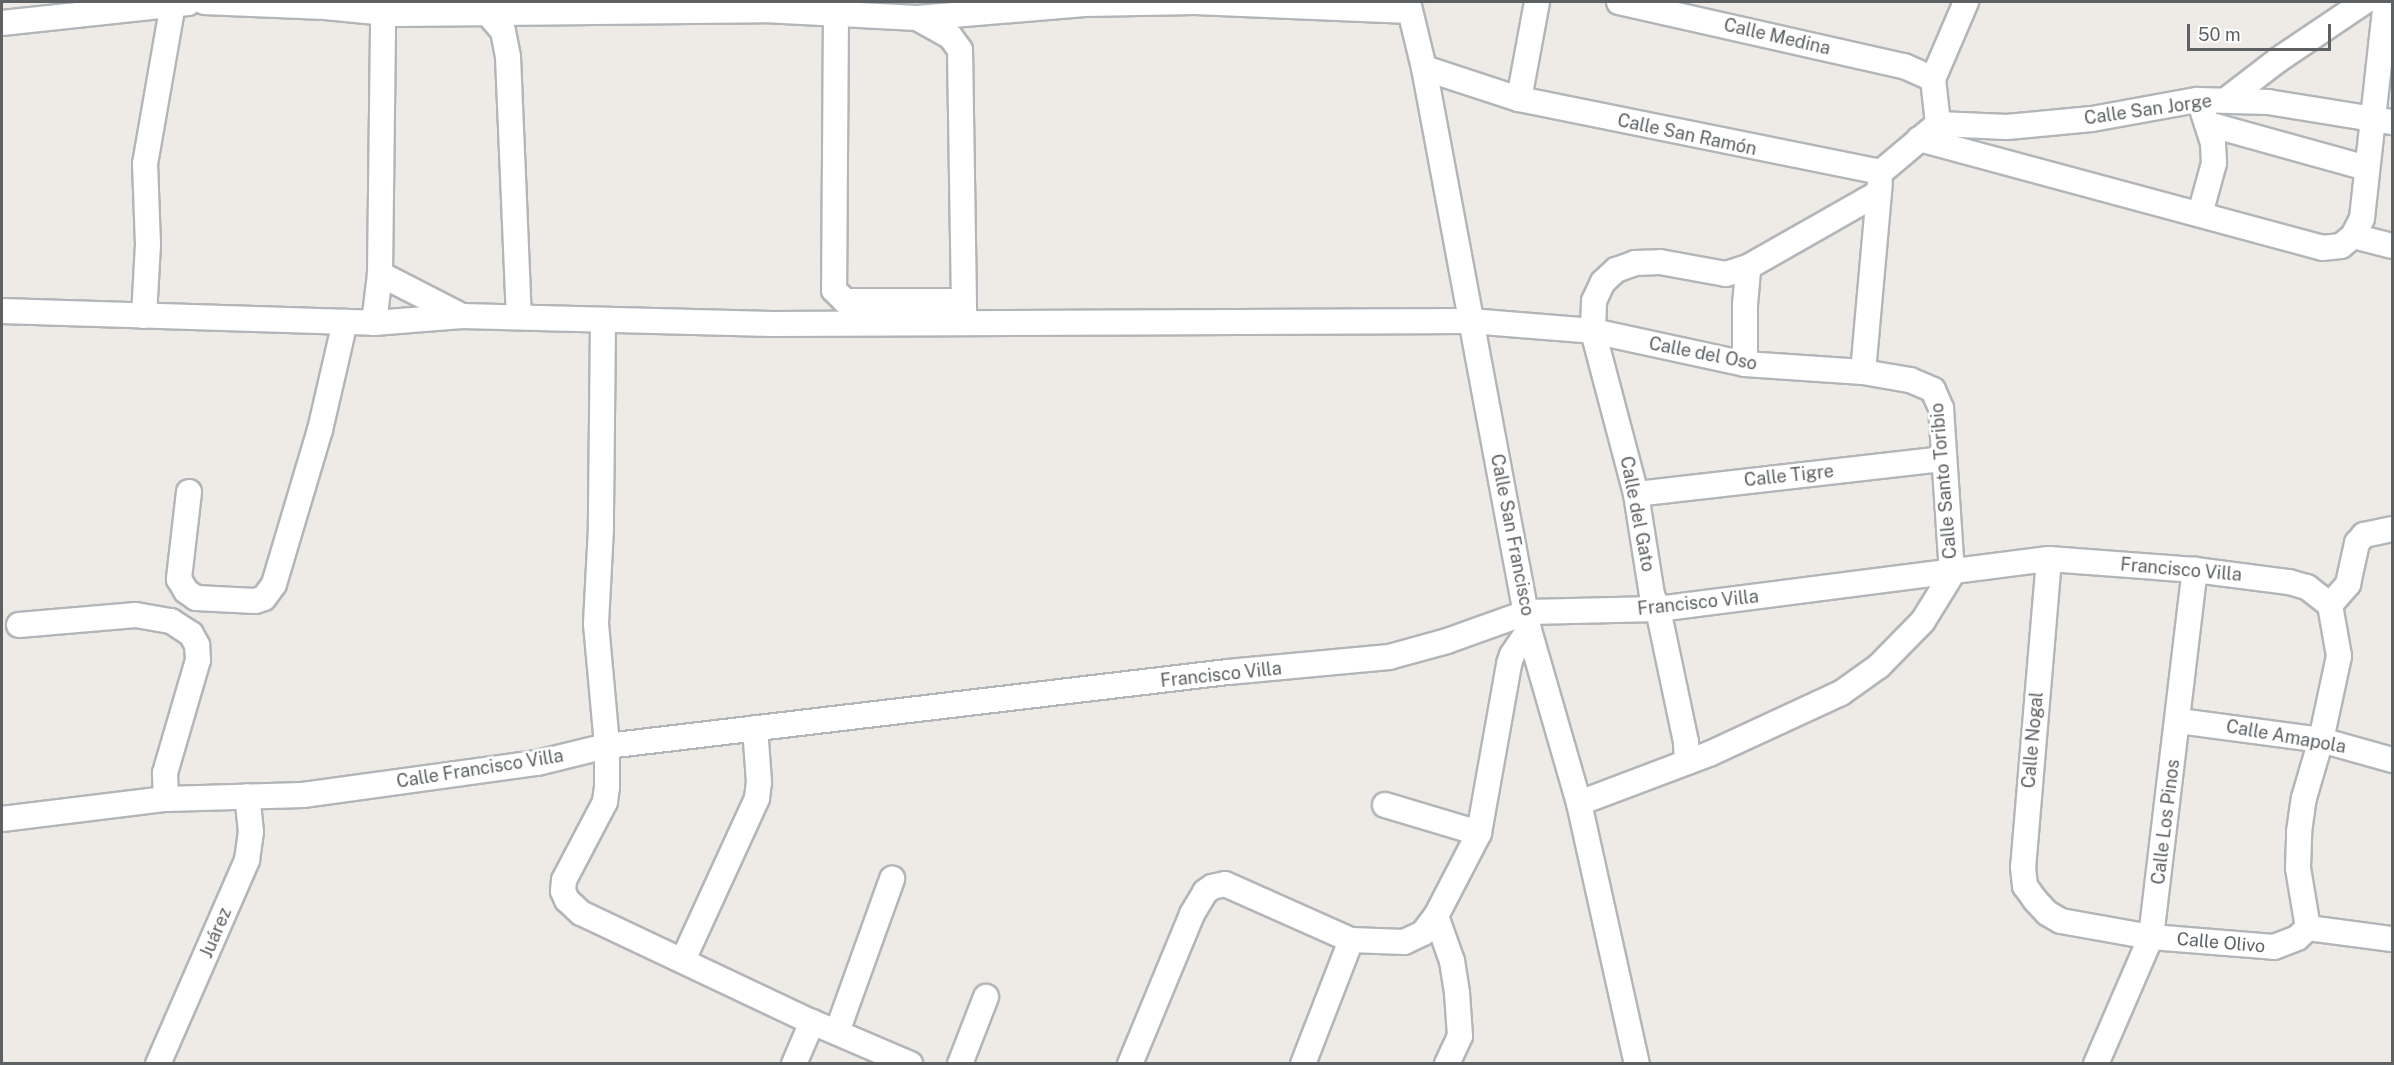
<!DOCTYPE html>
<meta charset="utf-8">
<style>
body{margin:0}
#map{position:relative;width:2394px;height:1065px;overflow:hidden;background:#eeebe6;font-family:"Public Sans",sans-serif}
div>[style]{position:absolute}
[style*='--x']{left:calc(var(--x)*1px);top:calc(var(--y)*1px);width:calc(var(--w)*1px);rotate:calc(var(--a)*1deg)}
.roads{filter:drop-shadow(2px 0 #b3b6b9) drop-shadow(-2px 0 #b3b6b9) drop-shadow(0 2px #b3b6b9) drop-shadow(0 -2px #b3b6b9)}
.minor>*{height:24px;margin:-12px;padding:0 12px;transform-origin:12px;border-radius:12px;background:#fff}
span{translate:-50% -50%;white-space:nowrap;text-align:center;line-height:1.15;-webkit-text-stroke:5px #fff;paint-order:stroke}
.street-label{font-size:18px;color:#5d6164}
.frame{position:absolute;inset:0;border:3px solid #5d6164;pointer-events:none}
.scale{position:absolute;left:2187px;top:24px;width:144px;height:27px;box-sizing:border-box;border:3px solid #5d6164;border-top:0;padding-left:8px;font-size:18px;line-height:21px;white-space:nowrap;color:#5d6164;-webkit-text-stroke:4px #fff;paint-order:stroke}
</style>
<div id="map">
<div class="roads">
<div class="minor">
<i style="--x:204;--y:2;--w:121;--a:2.4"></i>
<i style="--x:325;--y:7;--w:72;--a:5.6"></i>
<i style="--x:397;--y:14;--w:367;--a:-0.6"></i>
<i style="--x:764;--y:10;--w:153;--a:3"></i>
<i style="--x:917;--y:18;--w:168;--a:-4.8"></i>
<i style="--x:1084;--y:4;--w:111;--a:-1"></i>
<i style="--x:1195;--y:2;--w:215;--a:2.4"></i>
<i style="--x:1408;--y:2;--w:68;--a:76.4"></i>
<i style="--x:1424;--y:68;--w:572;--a:79.42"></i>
<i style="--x:1529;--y:630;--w:180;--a:73.9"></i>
<i style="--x:1579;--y:803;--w:267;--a:77.5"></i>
<i style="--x:1619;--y:2;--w:292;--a:12.7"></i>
<i style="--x:1904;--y:66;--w:32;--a:24"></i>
<i style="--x:836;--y:14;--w:276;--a:90.4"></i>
<i style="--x:834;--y:290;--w:16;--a:45"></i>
<i style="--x:845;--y:301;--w:118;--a:0"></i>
<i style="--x:489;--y:15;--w:21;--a:49"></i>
<i style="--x:503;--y:31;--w:26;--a:79"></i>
<i style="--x:508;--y:57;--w:259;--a:87.6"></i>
<i style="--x:917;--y:18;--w:38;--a:29"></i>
<i style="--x:950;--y:36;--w:17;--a:54"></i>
<i style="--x:960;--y:50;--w:267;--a:89.1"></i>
<i style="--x:2;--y:23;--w:187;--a:-6.1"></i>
<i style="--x:1424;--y:68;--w:100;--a:18.1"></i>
<i style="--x:1519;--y:99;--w:369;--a:11.4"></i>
<i style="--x:1881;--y:172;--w:75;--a:-40.1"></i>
<i style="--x:1519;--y:99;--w:99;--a:-79.5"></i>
<i style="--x:2226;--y:100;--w:66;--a:-37.6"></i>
<i style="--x:2278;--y:60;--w:104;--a:-34"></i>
<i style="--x:1938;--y:124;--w:69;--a:2.5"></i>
<i style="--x:2007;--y:127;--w:85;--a:-5.4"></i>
<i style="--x:2092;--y:119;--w:107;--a:-10.3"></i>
<i style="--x:2197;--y:100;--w:71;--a:1.6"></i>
<i style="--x:2268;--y:102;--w:126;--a:9.2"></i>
<i style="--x:1938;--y:124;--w:45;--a:-96.3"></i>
<i style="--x:1933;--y:79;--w:84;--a:-66.8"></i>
<i style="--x:2208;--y:124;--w:165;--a:15.5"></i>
<i style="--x:1919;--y:139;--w:417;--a:15.1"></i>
<i style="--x:2322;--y:248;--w:19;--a:-6"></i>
<i style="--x:2341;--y:246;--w:16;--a:-40"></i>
<i style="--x:2353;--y:236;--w:20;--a:-63"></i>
<i style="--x:2362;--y:218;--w:217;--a:-83.7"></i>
<i style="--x:2200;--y:214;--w:53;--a:-74.6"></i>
<i style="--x:2214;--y:163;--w:20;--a:-93"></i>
<i style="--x:2213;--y:143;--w:33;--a:-108"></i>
<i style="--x:2353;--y:236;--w:40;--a:14.4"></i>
<i style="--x:380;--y:274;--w:92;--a:27.1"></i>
<i style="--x:2;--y:311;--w:372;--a:1.8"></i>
<i style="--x:374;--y:323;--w:88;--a:-4.5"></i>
<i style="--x:462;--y:316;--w:310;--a:1.5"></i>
<i style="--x:772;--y:324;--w:698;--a:-0.25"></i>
<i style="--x:1470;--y:321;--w:123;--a:4.6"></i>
<i style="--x:1593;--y:331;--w:156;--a:12.2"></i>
<i style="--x:1745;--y:364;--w:118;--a:3.9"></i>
<i style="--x:1863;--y:372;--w:48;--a:9.7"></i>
<i style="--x:1910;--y:380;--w:25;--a:23"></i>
<i style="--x:1933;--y:390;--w:20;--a:66"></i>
<i style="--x:1941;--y:408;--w:166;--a:86.2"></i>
<i style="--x:1952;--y:574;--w:55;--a:121.7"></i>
<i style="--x:1923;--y:621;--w:63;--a:134.4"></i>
<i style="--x:1879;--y:666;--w:47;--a:144.6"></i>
<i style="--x:1841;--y:693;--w:145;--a:155.2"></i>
<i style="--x:1709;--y:754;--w:139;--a:159.3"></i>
<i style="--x:144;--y:316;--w:71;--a:-86.8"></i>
<i style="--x:148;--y:245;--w:81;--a:-92.1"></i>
<i style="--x:145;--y:164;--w:162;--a:-80.1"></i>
<i style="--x:603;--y:322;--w:206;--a:90.6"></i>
<i style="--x:601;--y:528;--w:96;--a:93"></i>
<i style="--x:596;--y:624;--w:122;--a:84.8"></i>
<i style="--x:607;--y:746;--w:41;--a:90"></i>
<i style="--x:607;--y:787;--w:15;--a:98"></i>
<i style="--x:605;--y:802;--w:88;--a:117.7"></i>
<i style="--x:564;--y:880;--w:11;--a:95"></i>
<i style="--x:563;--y:891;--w:10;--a:66"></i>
<i style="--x:567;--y:900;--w:19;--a:43"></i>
<i style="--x:581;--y:913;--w:255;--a:25.3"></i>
<i style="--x:812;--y:1022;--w:107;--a:23.2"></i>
<i style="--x:374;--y:323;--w:49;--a:-83"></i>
<i style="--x:380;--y:274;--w:260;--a:-89.3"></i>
<i style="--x:1745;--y:364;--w:59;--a:-90"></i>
<i style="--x:1745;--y:305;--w:38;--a:-85"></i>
<i style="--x:1748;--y:267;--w:150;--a:-29.6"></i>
<i style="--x:1863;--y:372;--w:190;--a:-84.9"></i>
<i style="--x:189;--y:492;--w:88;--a:96.6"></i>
<i style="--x:179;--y:579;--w:14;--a:60"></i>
<i style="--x:186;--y:591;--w:12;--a:35"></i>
<i style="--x:196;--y:598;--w:59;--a:2.9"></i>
<i style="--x:255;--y:601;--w:9;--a:-18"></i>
<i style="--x:264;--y:598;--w:17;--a:-54"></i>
<i style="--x:274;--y:584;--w:161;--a:-73.4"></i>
<i style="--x:320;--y:430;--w:111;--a:-77"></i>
<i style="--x:1636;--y:494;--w:309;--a:-6.5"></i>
<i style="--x:2049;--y:559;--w:309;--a:94.8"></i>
<i style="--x:2023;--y:867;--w:19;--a:84"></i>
<i style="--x:2025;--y:886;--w:17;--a:54"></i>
<i style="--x:2035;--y:900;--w:18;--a:47"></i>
<i style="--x:2047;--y:913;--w:16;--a:30"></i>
<i style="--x:2061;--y:921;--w:91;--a:10.1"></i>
<i style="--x:2151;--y:937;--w:123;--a:4.6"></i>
<i style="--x:2274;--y:947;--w:25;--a:-21"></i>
<i style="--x:2297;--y:938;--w:15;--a:-42"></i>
<i style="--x:2308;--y:928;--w:85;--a:7.5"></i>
<i style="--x:19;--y:625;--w:117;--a:-4.9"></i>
<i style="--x:136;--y:615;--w:36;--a:10"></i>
<i style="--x:171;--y:621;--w:24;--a:33"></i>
<i style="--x:191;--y:634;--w:13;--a:61"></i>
<i style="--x:197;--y:645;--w:15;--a:86"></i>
<i style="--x:198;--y:660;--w:118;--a:106.3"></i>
<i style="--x:165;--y:773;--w:26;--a:88"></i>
<i style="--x:2179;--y:721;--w:143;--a:7.6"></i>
<i style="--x:2321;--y:740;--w:74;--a:15.7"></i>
<i style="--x:1687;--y:762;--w:20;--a:-93"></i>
<i style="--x:1686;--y:742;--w:136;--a:-101.9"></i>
<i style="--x:1658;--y:609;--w:15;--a:-113"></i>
<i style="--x:1652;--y:595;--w:102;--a:-99"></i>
<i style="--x:1636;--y:494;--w:169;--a:-104.8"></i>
<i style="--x:1593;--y:331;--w:30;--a:-88"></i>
<i style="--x:1594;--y:301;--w:21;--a:-65"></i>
<i style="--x:1603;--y:282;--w:18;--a:-43"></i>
<i style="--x:1616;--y:270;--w:20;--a:-20"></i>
<i style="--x:1635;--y:263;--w:25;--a:-2"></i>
<i style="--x:1660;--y:262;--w:67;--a:10.3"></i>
<i style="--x:1726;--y:274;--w:23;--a:-18"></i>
<i style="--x:1385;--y:805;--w:98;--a:16.6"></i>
<i style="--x:2;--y:819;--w:165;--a:-7"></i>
<i style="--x:166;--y:799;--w:137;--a:-1.7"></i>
<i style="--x:303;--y:795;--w:236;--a:-7.8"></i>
<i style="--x:537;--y:763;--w:72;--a:-13.7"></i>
<i style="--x:607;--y:746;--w:625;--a:-6.8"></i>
<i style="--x:1228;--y:672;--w:162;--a:-5.3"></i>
<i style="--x:1389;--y:657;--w:60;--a:-15.4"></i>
<i style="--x:1447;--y:641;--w:86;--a:-19.7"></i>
<i style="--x:1528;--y:612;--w:130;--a:-1.3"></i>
<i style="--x:1658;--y:609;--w:394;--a:-7.3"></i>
<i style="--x:2049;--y:559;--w:146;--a:4.3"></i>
<i style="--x:2195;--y:570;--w:95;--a:7.3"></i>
<i style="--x:2289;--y:582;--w:19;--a:16"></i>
<i style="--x:2307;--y:587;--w:29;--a:38"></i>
<i style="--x:2330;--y:605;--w:28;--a:-49"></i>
<i style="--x:2348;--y:584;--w:42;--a:-77.6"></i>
<i style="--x:2357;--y:543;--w:11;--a:-49"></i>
<i style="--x:2364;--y:535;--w:29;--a:-12"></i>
<i style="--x:1436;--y:916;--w:48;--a:70.4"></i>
<i style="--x:1452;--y:961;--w:32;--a:81"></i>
<i style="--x:1457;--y:993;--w:43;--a:86"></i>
<i style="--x:1460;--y:1036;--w:31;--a:115"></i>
<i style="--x:2308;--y:928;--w:61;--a:-99.5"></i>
<i style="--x:2298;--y:868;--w:36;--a:-88"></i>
<i style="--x:2299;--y:832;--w:34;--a:-82"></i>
<i style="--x:2304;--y:798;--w:60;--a:-73.7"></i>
<i style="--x:2321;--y:740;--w:86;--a:-77.9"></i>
<i style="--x:2339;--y:656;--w:52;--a:-100"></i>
<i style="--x:683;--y:960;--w:178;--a:-65.4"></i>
<i style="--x:757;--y:798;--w:16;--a:-83"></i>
<i style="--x:759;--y:782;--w:54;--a:-94.2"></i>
<i style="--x:837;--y:1032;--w:163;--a:-70.2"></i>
<i style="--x:158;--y:1064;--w:223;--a:-66.4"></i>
<i style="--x:247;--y:860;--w:28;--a:-82"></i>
<i style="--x:251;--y:832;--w:36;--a:-96"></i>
<i style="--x:794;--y:1064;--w:46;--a:-66.8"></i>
<i style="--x:960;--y:1064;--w:72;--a:-68.8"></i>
<i style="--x:1130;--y:1064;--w:162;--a:-67.5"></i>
<i style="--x:1192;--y:914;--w:26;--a:-59"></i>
<i style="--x:1205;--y:892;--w:9;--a:-36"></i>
<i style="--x:1212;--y:887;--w:13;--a:-13"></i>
<i style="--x:1225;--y:884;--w:138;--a:24"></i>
<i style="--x:1303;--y:1064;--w:133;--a:-68.8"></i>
<i style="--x:1351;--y:940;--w:53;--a:2.2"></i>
<i style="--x:1404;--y:942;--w:21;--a:-25"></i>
<i style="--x:1423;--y:933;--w:21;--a:-53"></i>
<i style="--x:1436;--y:916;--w:93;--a:-62.6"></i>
<i style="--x:1479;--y:833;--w:172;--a:-79.9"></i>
<i style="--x:1509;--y:664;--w:9;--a:-72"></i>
<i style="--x:1512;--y:655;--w:30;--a:-56"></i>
<i style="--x:2096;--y:1064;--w:138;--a:-66.6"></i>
<i style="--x:2151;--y:937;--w:370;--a:-83.2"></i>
</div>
</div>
<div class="street-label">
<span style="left:1777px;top:37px;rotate:13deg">Calle Medina</span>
<span style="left:2148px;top:110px;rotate:-8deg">Calle San Jorge</span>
<span style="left:1687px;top:135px;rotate:12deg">Calle San Ramón</span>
<span style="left:1703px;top:354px;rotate:11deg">Calle del Oso</span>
<span style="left:1789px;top:476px;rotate:-6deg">Calle Tigre</span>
<span style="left:1944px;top:481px;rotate:-95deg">Calle Santo Toribio</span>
<span style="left:1637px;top:514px;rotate:79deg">Calle del Gato</span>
<span style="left:1512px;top:535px;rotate:79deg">Calle San Francisco</span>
<span style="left:2181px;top:570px;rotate:5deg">Francisco Villa</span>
<span style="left:1698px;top:603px;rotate:-6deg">Francisco Villa</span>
<span style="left:1221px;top:675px;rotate:-6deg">Francisco Villa</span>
<span style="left:2286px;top:737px;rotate:10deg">Calle Amapola</span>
<span style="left:2033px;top:740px;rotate:-85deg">Calle Nogal</span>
<span style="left:480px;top:769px;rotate:-9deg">Calle Francisco Villa</span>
<span style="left:2166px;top:822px;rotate:-83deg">Calle Los Pinos</span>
<span style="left:216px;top:933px;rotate:-67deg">Juárez</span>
<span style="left:2221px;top:943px;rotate:5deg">Calle Olivo</span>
</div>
<div class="frame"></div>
<div class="scale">50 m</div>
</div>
